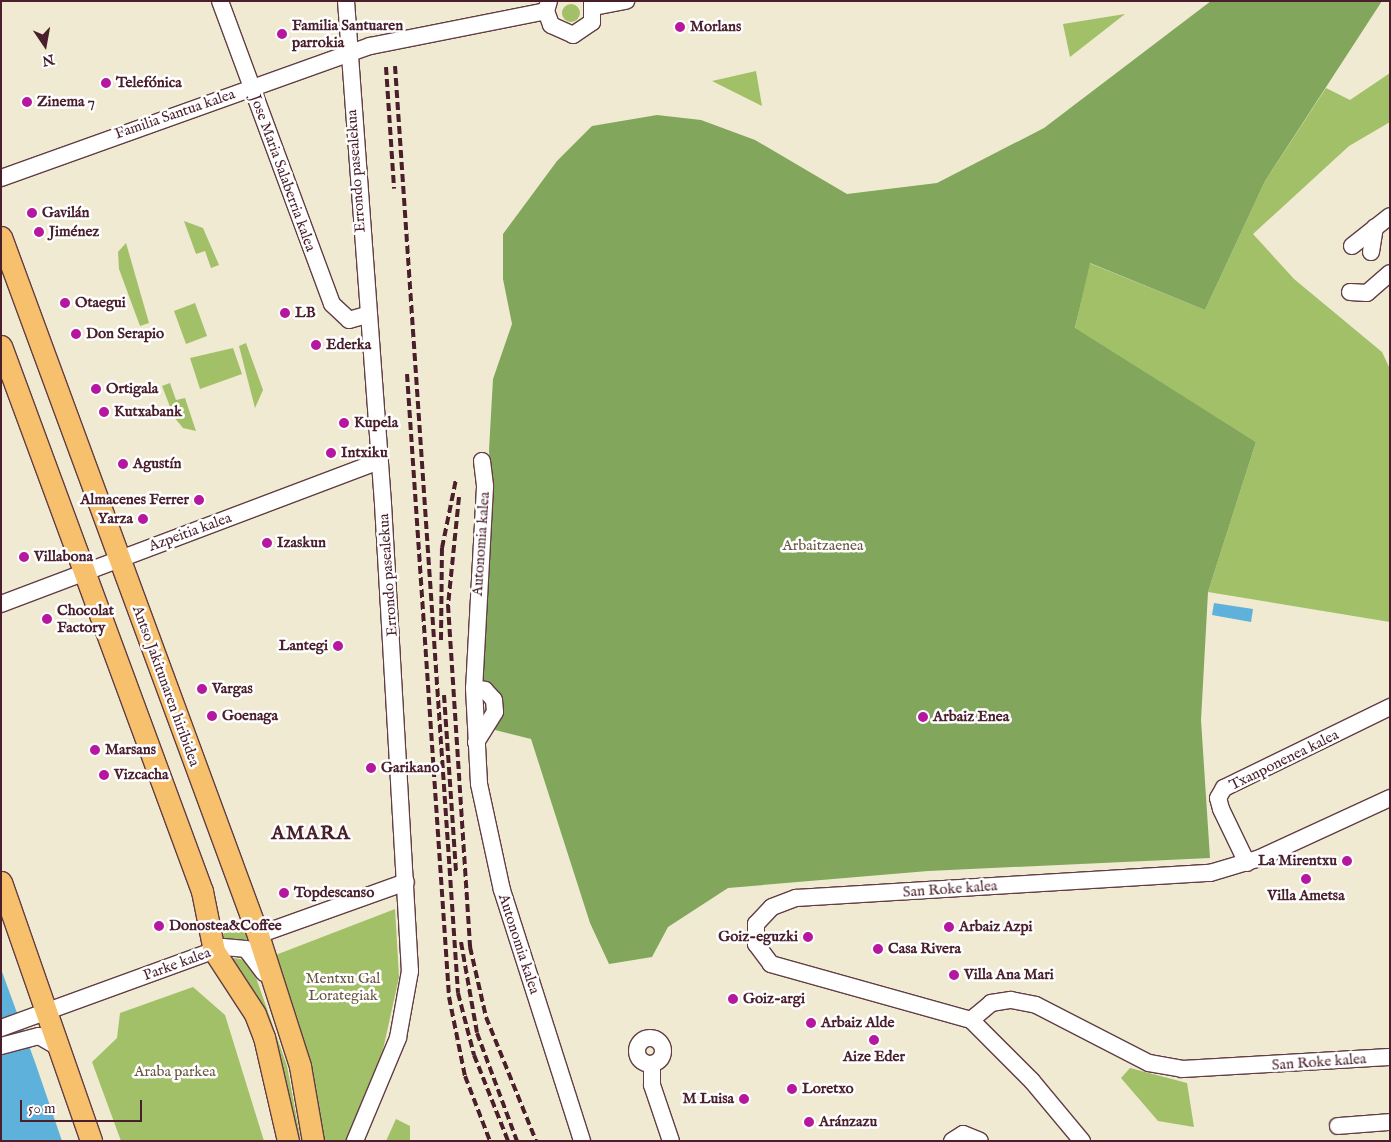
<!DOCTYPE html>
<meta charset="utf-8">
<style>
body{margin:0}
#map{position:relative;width:1391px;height:1142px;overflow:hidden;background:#efead1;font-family:"IM FELL English",serif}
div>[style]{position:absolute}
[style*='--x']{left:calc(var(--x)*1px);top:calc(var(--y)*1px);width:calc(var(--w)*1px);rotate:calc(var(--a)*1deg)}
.green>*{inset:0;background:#a2c067}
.round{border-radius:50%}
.forest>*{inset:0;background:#81a65c}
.water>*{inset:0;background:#5eb1da}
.roads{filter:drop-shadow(1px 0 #633d44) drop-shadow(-1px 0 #633d44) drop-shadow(0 1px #633d44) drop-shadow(0 -1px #633d44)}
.minor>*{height:16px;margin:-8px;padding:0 8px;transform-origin:8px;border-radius:8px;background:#fff}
.minor>.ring{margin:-8px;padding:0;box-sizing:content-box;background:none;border:16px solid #fff;border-radius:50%}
.major>*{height:21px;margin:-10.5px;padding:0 10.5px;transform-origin:10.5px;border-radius:10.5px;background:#f7c06c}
.rail>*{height:4px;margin-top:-2px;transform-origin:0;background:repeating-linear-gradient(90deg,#4a1f2b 0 8px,transparent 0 12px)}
.dots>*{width:14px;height:14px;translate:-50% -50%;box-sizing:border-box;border:2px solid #fff;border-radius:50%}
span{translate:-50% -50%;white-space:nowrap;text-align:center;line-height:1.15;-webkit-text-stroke:5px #fff;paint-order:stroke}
.poi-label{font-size:15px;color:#4a1f2b;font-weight:700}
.left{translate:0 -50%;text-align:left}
.right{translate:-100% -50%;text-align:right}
.street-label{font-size:15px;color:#4a1f2b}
.park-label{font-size:15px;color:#695740}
.district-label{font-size:20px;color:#4a1f2b;font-weight:700;letter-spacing:1px}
.frame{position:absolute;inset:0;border:2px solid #4a1f2b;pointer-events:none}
.north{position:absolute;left:20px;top:20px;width:50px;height:50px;-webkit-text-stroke:4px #fff;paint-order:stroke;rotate:168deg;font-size:14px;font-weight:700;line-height:20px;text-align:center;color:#4a1f2b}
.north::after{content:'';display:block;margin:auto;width:18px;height:22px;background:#4a1f2b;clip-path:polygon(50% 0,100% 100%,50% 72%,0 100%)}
.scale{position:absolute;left:20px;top:1100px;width:122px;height:22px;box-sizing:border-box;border:2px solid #4a1f2b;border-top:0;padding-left:6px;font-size:15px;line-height:18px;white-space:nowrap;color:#4a1f2b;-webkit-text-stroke:4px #fff;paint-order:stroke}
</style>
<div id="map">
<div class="green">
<i class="round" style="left:562px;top:4px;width:18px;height:18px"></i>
<i style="clip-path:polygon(1125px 14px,1070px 57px,1063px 24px)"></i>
<i style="clip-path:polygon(756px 71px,762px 106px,712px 81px)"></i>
<i style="clip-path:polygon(1390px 73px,1390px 122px,1349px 146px,1253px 234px,1294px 279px,1382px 352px,1390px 369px,1390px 622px,1208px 592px,1256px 442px,1075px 329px,1089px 263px,1205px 310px,1265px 181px,1326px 88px,1350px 100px)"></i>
<i style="clip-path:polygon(184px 221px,203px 228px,219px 265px,211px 268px,205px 251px,196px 254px)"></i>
<i style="clip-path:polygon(126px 243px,149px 323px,140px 326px,119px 269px,118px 252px)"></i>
<i style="clip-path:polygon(195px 303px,207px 336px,186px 344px,174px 311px)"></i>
<i style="clip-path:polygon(246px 343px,263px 390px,255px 408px,239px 346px)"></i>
<i style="clip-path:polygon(233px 348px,242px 374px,200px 389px,190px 358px)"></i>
<i style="clip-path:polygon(170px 383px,176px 400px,185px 398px,196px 431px,183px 428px,174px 417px,162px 386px)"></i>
<i style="clip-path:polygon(395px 909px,399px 977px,379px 1068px,349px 1141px,324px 1141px,309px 1057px,273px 956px)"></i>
<i style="clip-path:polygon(245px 925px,250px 940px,221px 938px,220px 935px)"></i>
<i style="clip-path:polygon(228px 957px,245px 960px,254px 972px,287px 1066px,301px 1141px)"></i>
<i style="clip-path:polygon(193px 987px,225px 1015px,264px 1141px,121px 1141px,92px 1062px,117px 1038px,120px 1013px)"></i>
<i style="clip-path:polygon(1130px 1068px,1187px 1083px,1194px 1127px,1158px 1121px,1121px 1078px)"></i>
<i style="clip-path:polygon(396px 1119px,410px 1126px,410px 1141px,386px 1141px)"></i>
</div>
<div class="forest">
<i style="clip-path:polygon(1211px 1px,1382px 1px,1265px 181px,1205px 310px,1090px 263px,1075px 328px,1256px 442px,1208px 592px,1201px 720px,1210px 858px,928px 871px,728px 888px,668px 927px,652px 957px,609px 964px,590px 923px,531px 739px,495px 730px,499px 706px,492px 685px,481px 679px,492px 503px,489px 450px,493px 379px,512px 324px,503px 279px,503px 234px,557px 161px,592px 126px,657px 115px,701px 120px,755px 140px,847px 194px,937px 183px,1044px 128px)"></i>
</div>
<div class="water">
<i style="clip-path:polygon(1214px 603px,1253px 609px,1251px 622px,1212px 615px)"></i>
<i style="clip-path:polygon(1px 969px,36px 1065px,62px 1141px,1px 1141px)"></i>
</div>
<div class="roads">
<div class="minor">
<i style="--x:220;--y:1;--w:323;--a:69.7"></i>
<i style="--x:332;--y:304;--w:23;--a:43"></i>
<i style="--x:349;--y:320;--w:19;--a:-16"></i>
<i style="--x:346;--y:1;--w:504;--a:85.79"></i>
<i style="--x:383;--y:504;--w:468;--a:86.7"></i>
<i style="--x:410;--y:971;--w:68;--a:100.2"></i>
<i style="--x:398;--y:1038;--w:112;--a:112.7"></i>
<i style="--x:549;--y:1;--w:10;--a:107"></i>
<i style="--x:546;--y:11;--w:15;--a:70"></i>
<i style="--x:551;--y:25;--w:24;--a:24"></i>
<i style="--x:573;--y:35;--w:23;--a:-34"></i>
<i style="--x:592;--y:22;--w:21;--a:-90"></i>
<i style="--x:594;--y:7;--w:33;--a:-11"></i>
<i style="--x:1;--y:178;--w:392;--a:-19.7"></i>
<i style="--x:370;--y:46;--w:179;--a:-11.2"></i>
<i style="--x:1352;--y:246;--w:48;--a:-38.3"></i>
<i style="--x:1371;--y:252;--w:25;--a:-81"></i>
<i style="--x:1350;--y:292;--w:17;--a:3"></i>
<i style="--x:1367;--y:293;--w:30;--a:-41"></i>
<i style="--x:482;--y:461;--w:26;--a:83"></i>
<i style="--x:485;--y:487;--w:201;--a:93.1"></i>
<i style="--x:474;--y:688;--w:96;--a:87"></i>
<i style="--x:479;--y:784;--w:108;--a:77.8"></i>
<i style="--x:502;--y:890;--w:263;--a:72.3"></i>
<i style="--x:1;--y:604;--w:404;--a:-20.7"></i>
<i style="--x:474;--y:688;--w:11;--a:10"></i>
<i style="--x:485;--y:690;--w:13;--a:48"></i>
<i style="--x:494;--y:700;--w:12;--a:85"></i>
<i style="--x:495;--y:712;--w:36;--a:122"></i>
<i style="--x:1247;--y:863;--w:60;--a:-115.7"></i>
<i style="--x:1221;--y:809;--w:11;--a:-105"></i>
<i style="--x:1218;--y:798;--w:12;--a:-59"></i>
<i style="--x:1224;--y:788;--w:185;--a:-26"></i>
<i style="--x:258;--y:935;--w:157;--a:-19.7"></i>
<i style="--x:971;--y:1020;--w:26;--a:-40"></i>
<i style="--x:991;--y:1003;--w:20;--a:-9"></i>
<i style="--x:1011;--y:1000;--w:25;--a:11"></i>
<i style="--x:1036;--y:1005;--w:127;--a:27.2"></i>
<i style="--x:1149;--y:1063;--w:34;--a:10"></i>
<i style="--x:1182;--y:1069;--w:208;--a:-3.3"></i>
<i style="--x:1;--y:1028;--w:236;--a:-20"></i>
<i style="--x:223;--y:947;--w:23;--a:5"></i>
<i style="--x:246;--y:949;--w:30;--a:53"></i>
<i class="ring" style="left:637px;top:1038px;width:10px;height:10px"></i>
<i style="--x:1;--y:1046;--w:39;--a:-15"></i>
<i style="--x:39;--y:1036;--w:24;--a:30"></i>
<i style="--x:652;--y:1065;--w:20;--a:90"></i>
<i style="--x:652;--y:1085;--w:59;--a:71.3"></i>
<i style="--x:1338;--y:1126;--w:52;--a:-4.4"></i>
<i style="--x:952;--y:1141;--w:13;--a:-32"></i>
<i style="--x:963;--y:1134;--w:18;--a:22"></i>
<i style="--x:1082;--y:1141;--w:78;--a:-129.8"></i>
<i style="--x:1032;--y:1081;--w:86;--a:-135"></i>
<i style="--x:971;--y:1020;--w:208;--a:-164.4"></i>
<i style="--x:771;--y:964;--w:25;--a:-127"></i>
<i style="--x:756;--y:944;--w:20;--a:-90"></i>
<i style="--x:756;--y:924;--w:23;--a:-47"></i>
<i style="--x:772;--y:907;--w:26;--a:-21"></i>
<i style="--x:796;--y:898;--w:415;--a:-3.5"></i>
<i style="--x:1210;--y:873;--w:52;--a:-16.7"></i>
<i style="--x:1260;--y:858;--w:143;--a:-24.8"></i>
</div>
<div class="major">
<i style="--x:1;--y:237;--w:744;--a:69.79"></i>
<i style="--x:258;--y:935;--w:138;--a:72.2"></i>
<i style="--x:300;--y:1066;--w:76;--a:80.2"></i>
<i style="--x:1;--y:346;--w:581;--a:69.76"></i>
<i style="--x:202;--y:891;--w:61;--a:78.7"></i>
<i style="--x:214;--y:951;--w:75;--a:56.9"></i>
<i style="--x:255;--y:1014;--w:25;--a:69"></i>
<i style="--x:264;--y:1037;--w:107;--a:77"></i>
<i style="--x:1;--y:882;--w:274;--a:70.8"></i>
</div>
</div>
<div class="rail">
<i style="--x:395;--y:66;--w:929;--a:86.11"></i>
<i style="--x:458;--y:993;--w:64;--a:75.5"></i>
<i style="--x:474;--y:1055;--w:92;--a:68.4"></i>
<i style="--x:386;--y:67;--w:122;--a:86.2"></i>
<i style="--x:407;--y:374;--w:624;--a:86.14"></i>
<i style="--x:449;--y:997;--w:81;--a:78.6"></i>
<i style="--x:465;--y:1076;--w:70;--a:69"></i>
<i style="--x:459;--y:497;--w:109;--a:95.8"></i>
<i style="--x:448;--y:605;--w:343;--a:86.3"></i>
<i style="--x:470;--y:947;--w:72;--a:77.1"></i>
<i style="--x:486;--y:1017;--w:134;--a:68"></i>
<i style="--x:441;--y:640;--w:92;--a:-89.4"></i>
<i style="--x:442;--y:548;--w:70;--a:-78.5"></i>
<i style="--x:444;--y:695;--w:177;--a:86.1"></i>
<i style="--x:461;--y:942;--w:92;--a:80"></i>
<i style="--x:477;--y:1033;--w:115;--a:69.7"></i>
</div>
<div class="dots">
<i style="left:680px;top:27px;background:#b5179e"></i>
<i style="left:282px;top:34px;background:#b5179e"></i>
<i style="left:106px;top:83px;background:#b5179e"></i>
<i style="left:27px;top:102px;background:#b5179e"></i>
<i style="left:32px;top:213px;background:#b5179e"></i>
<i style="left:39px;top:232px;background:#b5179e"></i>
<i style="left:65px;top:303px;background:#b5179e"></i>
<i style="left:285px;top:313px;background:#b5179e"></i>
<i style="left:76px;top:334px;background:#b5179e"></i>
<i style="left:316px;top:345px;background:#b5179e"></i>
<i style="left:96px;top:389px;background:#b5179e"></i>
<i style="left:104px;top:412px;background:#b5179e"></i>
<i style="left:344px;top:423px;background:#b5179e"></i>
<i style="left:331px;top:453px;background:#b5179e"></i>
<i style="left:123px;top:464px;background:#b5179e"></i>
<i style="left:199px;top:500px;background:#b5179e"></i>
<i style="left:143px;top:519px;background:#b5179e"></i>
<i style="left:267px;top:543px;background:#b5179e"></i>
<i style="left:24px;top:557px;background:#b5179e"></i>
<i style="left:47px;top:619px;background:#b5179e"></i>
<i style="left:338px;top:646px;background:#b5179e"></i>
<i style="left:202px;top:689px;background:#b5179e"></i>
<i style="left:212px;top:716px;background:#b5179e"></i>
<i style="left:923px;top:717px;background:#b5179e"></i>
<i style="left:95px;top:750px;background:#b5179e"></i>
<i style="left:371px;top:768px;background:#b5179e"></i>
<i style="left:104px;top:775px;background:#b5179e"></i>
<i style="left:1347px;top:861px;background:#b5179e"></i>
<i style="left:1306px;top:879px;background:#b5179e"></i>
<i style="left:284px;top:893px;background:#b5179e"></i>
<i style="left:159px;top:926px;background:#b5179e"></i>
<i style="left:949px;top:927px;background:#b5179e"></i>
<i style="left:808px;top:937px;background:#b5179e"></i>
<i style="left:878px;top:949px;background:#b5179e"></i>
<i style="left:954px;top:975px;background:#b5179e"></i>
<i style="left:733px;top:999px;background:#b5179e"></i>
<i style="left:811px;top:1023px;background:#b5179e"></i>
<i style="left:874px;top:1040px;background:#b5179e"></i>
<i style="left:792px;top:1089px;background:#b5179e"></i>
<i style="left:744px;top:1099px;background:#b5179e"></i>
<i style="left:809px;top:1122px;background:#b5179e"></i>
</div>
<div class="poi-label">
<span class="left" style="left:292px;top:34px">Familia Santuaren<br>parrokia</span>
<span class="left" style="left:690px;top:27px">Morlans</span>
<span class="left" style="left:116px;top:83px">Telefónica</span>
<span class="left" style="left:37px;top:102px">Zinema 7</span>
<span class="left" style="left:42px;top:213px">Gavilán</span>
<span class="left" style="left:49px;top:232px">Jiménez</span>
<span class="left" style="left:75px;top:303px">Otaegui</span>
<span class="left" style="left:295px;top:313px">LB</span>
<span class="left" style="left:86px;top:334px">Don Serapio</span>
<span class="left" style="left:326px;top:345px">Ederka</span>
<span class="left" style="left:106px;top:389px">Ortigala</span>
<span class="left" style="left:114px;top:412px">Kutxabank</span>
<span class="left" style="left:354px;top:423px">Kupela</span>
<span class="left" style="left:341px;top:453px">Intxiku</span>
<span class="left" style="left:133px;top:464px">Agustín</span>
<span class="right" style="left:189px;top:500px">Almacenes Ferrer</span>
<span class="right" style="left:133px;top:519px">Yarza</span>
<span class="left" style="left:277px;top:543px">Izaskun</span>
<span class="left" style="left:34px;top:557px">Villabona</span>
<span class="left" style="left:57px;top:619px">Chocolat<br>Factory</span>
<span class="right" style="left:328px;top:646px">Lantegi</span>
<span class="left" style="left:212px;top:689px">Vargas</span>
<span class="left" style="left:222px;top:716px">Goenaga</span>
<span class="left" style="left:933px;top:717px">Arbaiz Enea</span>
<span class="left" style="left:105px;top:750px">Marsans</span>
<span class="left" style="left:381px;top:768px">Garikano</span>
<span class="left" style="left:114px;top:775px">Vizcacha</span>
<span class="right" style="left:1337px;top:861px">La Mirentxu</span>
<span class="left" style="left:294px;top:893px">Topdescanso</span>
<span style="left:1306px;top:896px">Villa Ametsa</span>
<span class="left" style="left:169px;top:926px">Donostea&amp;Coffee</span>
<span class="left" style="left:959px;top:927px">Arbaiz Azpi</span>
<span class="right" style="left:798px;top:937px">Goiz-eguzki</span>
<span class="left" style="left:888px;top:949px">Casa Rivera</span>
<span class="left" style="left:964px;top:975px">Villa Ana Mari</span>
<span class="left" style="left:743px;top:999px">Goiz-argi</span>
<span class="left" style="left:821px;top:1023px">Arbaiz Alde</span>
<span style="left:874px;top:1057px">Aize Eder</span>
<span class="left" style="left:802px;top:1089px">Loretxo</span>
<span class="right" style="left:734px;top:1099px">M Luisa</span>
<span class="left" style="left:819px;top:1122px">Aránzazu</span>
</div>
<div class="street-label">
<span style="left:175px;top:114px;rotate:-19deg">Familia Santua kalea</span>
<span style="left:356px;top:171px;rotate:-94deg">Errondo pasealekua</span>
<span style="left:283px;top:173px;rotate:70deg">Jose Maria Salaberria kalea</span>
<span style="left:190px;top:532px;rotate:-20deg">Azpeitia kalea</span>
<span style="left:481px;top:544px;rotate:-86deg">Autonomia kalea</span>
<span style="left:388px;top:575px;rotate:-94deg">Errondo pasealekua</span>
<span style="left:166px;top:686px;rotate:70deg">Antso Jakitunaren hiribidea</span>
<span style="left:1284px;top:760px;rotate:-26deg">Txanponenea kalea</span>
<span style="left:950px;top:889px;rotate:-4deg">San Roke kalea</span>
<span style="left:519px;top:944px;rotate:72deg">Autonomia kalea</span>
<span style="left:177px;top:964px;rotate:-20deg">Parke kalea</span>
<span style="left:1319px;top:1062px;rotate:-4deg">San Roke kalea</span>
</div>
<div class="park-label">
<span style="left:823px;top:546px">Arbaitzaenea</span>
<span style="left:343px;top:987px">Mentxu Gal<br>Lorategiak</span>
<span style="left:175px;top:1072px">Araba parkea</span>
</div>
<div class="district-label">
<span style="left:311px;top:833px">AMARA</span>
</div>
<div class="frame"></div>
<div class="north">N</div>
<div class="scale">50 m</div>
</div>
